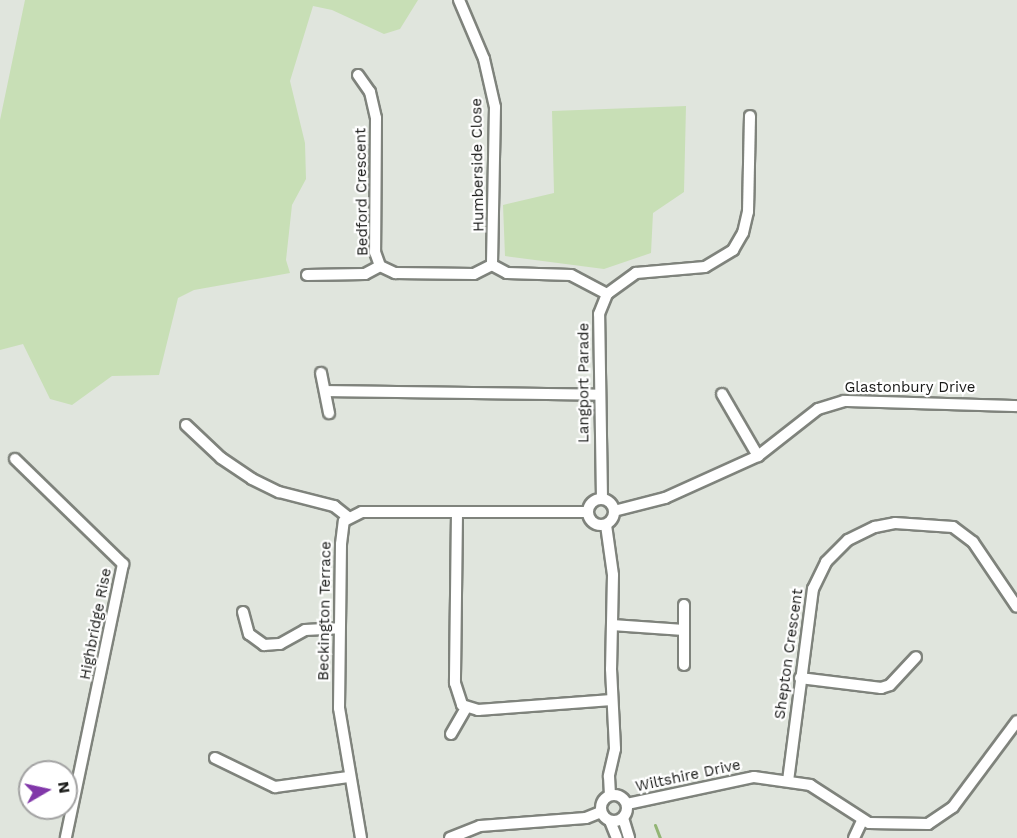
<!DOCTYPE html>
<style>
body{margin:0}
#map{position:relative;width:1017px;height:838px;overflow:hidden;background:#e0e5dd;font-family:"Work Sans",sans-serif}
div>[style]{position:absolute}
[style*='--x']{left:calc(var(--x)*1px);top:calc(var(--y)*1px);width:calc(var(--w)*1px);rotate:calc(var(--a)*1deg)}
.green>*{inset:0;background:#c8dfb6}
.stream>*{height:3px;margin:-1.5px;padding:0 1.5px;transform-origin:1.5px;border-radius:1.5px;background:#93b575}
.roads{filter:drop-shadow(2px 0 #7f837c) drop-shadow(-2px 0 #7f837c) drop-shadow(0 2px #7f837c) drop-shadow(0 -2px #7f837c)}
.street>*{height:10px;margin:-5px;padding:0 5px;transform-origin:5px;border-radius:5px;background:#fff}
.street>.ring{margin:-5px;padding:0;box-sizing:content-box;background:none;border:10px solid #fff;border-radius:50%}
span{translate:-50% -50%;white-space:nowrap;text-align:center;line-height:1.15;-webkit-text-stroke:4.5px #fff;paint-order:stroke}
.street-label{font-size:15px;color:#191a18}
.north{position:absolute;left:18px;top:760px;width:60px;height:60px;box-sizing:border-box;background:#fff;border:2px solid #a3a3a3;border-radius:50%;rotate:81deg;font-size:16px;font-weight:700;line-height:24px;text-align:center;color:#191a18}
.north::after{content:'';display:block;margin:auto;width:21px;height:27px;background:#8137a9;clip-path:polygon(50% 0,100% 100%,50% 72%,0 100%)}
</style>
<div id="map">
<div class="green">
<i style="clip-path:polygon(25px 0,418px 0,400px 29px,384px 34px,332px 10px,313px 6px,290px 81px,305px 143px,306px 179px,292px 205px,286px 260px,290px 273px,194px 290px,178px 298px,159px 375px,112px 376px,72px 405px,50px 399px,23px 344px,0 350px,0 120px)"></i>
<i style="clip-path:polygon(686px 106px,684px 192px,653px 213px,651px 253px,604px 269px,505px 256px,503px 205px,554px 193px,552px 111px)"></i>
</div>
<div class="stream">
<i style="--x:655;--y:825;--w:14;--a:69"></i>
</div>
<div class="roads">
<div class="street">
<i style="--x:459;--y:0;--w:64;--a:67"></i>
<i style="--x:484;--y:59;--w:49;--a:77.1"></i>
<i style="--x:495;--y:107;--w:158;--a:91.1"></i>
<i style="--x:358;--y:75;--w:21;--a:55"></i>
<i style="--x:370;--y:92;--w:27;--a:77"></i>
<i style="--x:376;--y:118;--w:134;--a:90.4"></i>
<i style="--x:375;--y:252;--w:15;--a:70"></i>
<i style="--x:380;--y:266;--w:17;--a:25"></i>
<i style="--x:395;--y:273;--w:79;--a:0.7"></i>
<i style="--x:474;--y:274;--w:20;--a:-27"></i>
<i style="--x:492;--y:265;--w:17;--a:28"></i>
<i style="--x:507;--y:273;--w:64;--a:1.8"></i>
<i style="--x:571;--y:275;--w:41;--a:27.8"></i>
<i style="--x:307;--y:275;--w:58;--a:-1"></i>
<i style="--x:365;--y:274;--w:17;--a:-28"></i>
<i style="--x:321;--y:373;--w:41;--a:78.7"></i>
<i style="--x:327;--y:391;--w:271;--a:0.8"></i>
<i style="--x:722;--y:394;--w:72;--a:59.9"></i>
<i style="--x:186;--y:425;--w:48;--a:43.3"></i>
<i style="--x:221;--y:458;--w:37;--a:34"></i>
<i style="--x:252;--y:479;--w:30;--a:26"></i>
<i style="--x:279;--y:492;--w:57;--a:14.3"></i>
<i style="--x:334;--y:506;--w:18;--a:38"></i>
<i style="--x:15;--y:459;--w:151;--a:44.2"></i>
<i style="--x:123;--y:564;--w:280;--a:101.8"></i>
<i class="ring" style="left:588px;top:499px;width:16px;height:16px"></i>
<i style="--x:602;--y:499;--w:185;--a:-90.9"></i>
<i style="--x:599;--y:314;--w:22;--a:-68"></i>
<i style="--x:607;--y:294;--w:36;--a:-36"></i>
<i style="--x:636;--y:273;--w:69;--a:-5"></i>
<i style="--x:705;--y:267;--w:33;--a:-31"></i>
<i style="--x:733;--y:250;--w:20;--a:-60"></i>
<i style="--x:743;--y:233;--w:22;--a:-77"></i>
<i style="--x:748;--y:212;--w:96;--a:-88.8"></i>
<i style="--x:614;--y:511;--w:53;--a:-14.3"></i>
<i style="--x:665;--y:498;--w:102;--a:-24.3"></i>
<i style="--x:758;--y:456;--w:76;--a:-38.1"></i>
<i style="--x:818;--y:409;--w:27;--a:-17"></i>
<i style="--x:844;--y:401;--w:173;--a:1.7"></i>
<i style="--x:457;--y:513;--w:170;--a:90.7"></i>
<i style="--x:455;--y:683;--w:23;--a:72"></i>
<i style="--x:462;--y:705;--w:17;--a:17"></i>
<i style="--x:478;--y:710;--w:134;--a:-4.3"></i>
<i style="--x:606;--y:525;--w:50;--a:82"></i>
<i style="--x:613;--y:575;--w:94;--a:91.2"></i>
<i style="--x:611;--y:669;--w:80;--a:87.1"></i>
<i style="--x:615;--y:749;--w:28;--a:103"></i>
<i style="--x:609;--y:776;--w:19;--a:87"></i>
<i style="--x:243;--y:612;--w:23;--a:75"></i>
<i style="--x:249;--y:634;--w:19;--a:36"></i>
<i style="--x:264;--y:645;--w:16;--a:-4"></i>
<i style="--x:280;--y:644;--w:29;--a:-29"></i>
<i style="--x:305;--y:630;--w:34;--a:-3"></i>
<i style="--x:612;--y:625;--w:72;--a:4"></i>
<i style="--x:684;--y:665;--w:60;--a:-90"></i>
<i style="--x:800;--y:678;--w:82;--a:7"></i>
<i style="--x:881;--y:688;--w:9;--a:-18"></i>
<i style="--x:890;--y:685;--w:38;--a:-47"></i>
<i style="--x:451;--y:734;--w:30;--a:-60"></i>
<i style="--x:215;--y:758;--w:67;--a:25.8"></i>
<i style="--x:275;--y:787;--w:74;--a:-7.8"></i>
<i style="--x:788;--y:781;--w:194;--a:-82.6"></i>
<i style="--x:813;--y:589;--w:30;--a:-64"></i>
<i style="--x:826;--y:562;--w:31;--a:-45"></i>
<i style="--x:848;--y:540;--w:30;--a:-26"></i>
<i style="--x:875;--y:527;--w:20;--a:-11"></i>
<i style="--x:895;--y:523;--w:58;--a:3.9"></i>
<i style="--x:953;--y:527;--w:25;--a:37"></i>
<i style="--x:973;--y:542;--w:78;--a:55.9"></i>
<i class="ring" style="left:601px;top:795px;width:16px;height:16px"></i>
<i style="--x:627;--y:804;--w:130;--a:-12"></i>
<i style="--x:754;--y:777;--w:57;--a:8.1"></i>
<i style="--x:810;--y:785;--w:70;--a:32.8"></i>
<i style="--x:869;--y:823;--w:59;--a:1"></i>
<i style="--x:928;--y:824;--w:30;--a:-34"></i>
<i style="--x:953;--y:807;--w:107;--a:-53.3"></i>
<i style="--x:623;--y:818;--w:21;--a:73"></i>
<i style="--x:610;--y:821;--w:18;--a:68"></i>
<i style="--x:361;--y:838;--w:132;--a:-99.6"></i>
<i style="--x:339;--y:708;--w:164;--a:-89.3"></i>
<i style="--x:341;--y:544;--w:23;--a:-83"></i>
<i style="--x:344;--y:521;--w:20;--a:-27"></i>
<i style="--x:362;--y:512;--w:226;--a:0"></i>
<i style="--x:450;--y:838;--w:32;--a:-22"></i>
<i style="--x:480;--y:826;--w:106;--a:-4.3"></i>
<i style="--x:586;--y:818;--w:16;--a:-22"></i>
<i style="--x:854;--y:838;--w:19;--a:-65"></i>
</div>
</div>
<div class="street-label">
<span style="left:478px;top:165px;rotate:-91deg">Humberside Close</span>
<span style="left:362px;top:192px;rotate:-91deg">Bedford Crescent</span>
<span style="left:584px;top:383px;rotate:-90deg">Langport Parade</span>
<span style="left:910px;top:388px">Glastonbury Drive</span>
<span style="left:325px;top:611px;rotate:-89deg">Beckington Terrace</span>
<span style="left:96px;top:624px;rotate:-79deg">Highbridge Rise</span>
<span style="left:789px;top:654px;rotate:-82deg">Shepton Crescent</span>
<span style="left:688px;top:776px;rotate:-12deg">Wiltshire Drive</span>
</div>
<div class="north">N</div>
</div>
